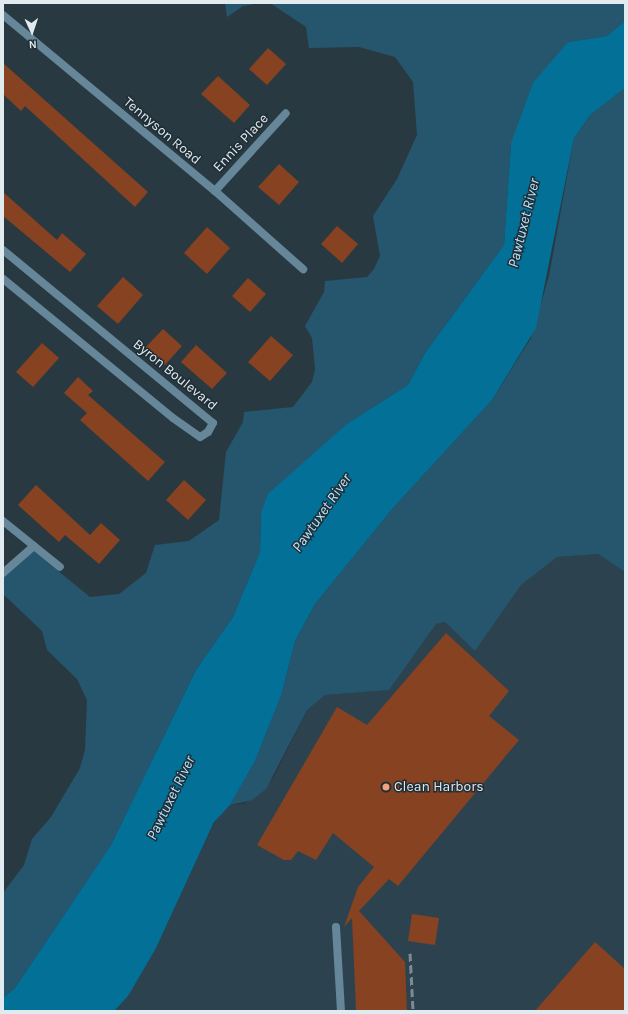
<!DOCTYPE html>
<style>
body{margin:0}
#map{position:relative;width:628px;height:1014px;overflow:hidden;background:#293941;font-family:Karla,sans-serif}
div>[style]{position:absolute}
[style*='--x']{left:calc(var(--x)*1px);top:calc(var(--y)*1px);width:calc(var(--w)*1px);rotate:calc(var(--a)*1deg)}
.built>*{inset:0;background:#2c434f}
.green>*{inset:0;background:#26566d}
.water>*{inset:0;background:#037098}
.building>*{inset:0;background:#864221}
.minor>*{height:8px;margin:-4px;padding:0 4px;transform-origin:4px;border-radius:4px;background:#668799}
.rail>*{height:3px;margin-top:-1.5px;transform-origin:0;background:repeating-linear-gradient(90deg,#7d8a90 0 8px,transparent 0 12px)}
.dots>*{width:11px;height:11px;translate:-50% -50%;box-sizing:border-box;border:2px solid #1f2e36;border-radius:50%}
span{translate:-50% -50%;white-space:nowrap;text-align:center;line-height:1.15;-webkit-text-stroke:3px #1f2e36;paint-order:stroke}
.street-label{font-size:14px;color:#e0eaef}
.poi-label{font-size:14px;color:#e0eaef}
.left{translate:0 -50%;text-align:left}
.water-label{font-size:15px;color:#bae4fb;font-style:italic}
.frame{position:absolute;inset:0;border:4px solid #e0eaef;pointer-events:none}
.north{position:absolute;left:12px;top:12px;width:40px;height:40px;-webkit-text-stroke:3px #1f2e36;paint-order:stroke;rotate:177deg;font-size:11px;font-weight:700;line-height:16px;text-align:center;color:#e0eaef}
.north::after{content:'';display:block;margin:auto;width:14px;height:18px;background:#e0eaef;clip-path:polygon(50% 0,100% 100%,50% 72%,0 100%)}
</style>
<div id="map">
<div class="built">
<i style="clip-path:polygon(598px 554px,625px 572px,625px 1011px,114px 1011px,156px 948px,217px 817px,230px 805px,244px 804px,274px 777px,307px 710px,325px 695px,389px 690px,436px 624px,445px 622px,475px 651px,521px 585px,557px 557px)"></i>
</div>
<div class="green">
<i style="clip-path:polygon(225px 3px,260px 3px,243px 6px,227px 17px)"></i>
<i style="clip-path:polygon(270px 3px,625px 3px,625px 21px,607px 36px,568px 42px,511px 143px,504px 245px,425px 353px,408px 385px,348px 423px,261px 513px,260px 552px,233px 617px,196px 670px,111px 845px,15px 988px,3px 998px,3px 893px,24px 865px,32px 839px,51px 817px,80px 768px,85px 750px,87px 700px,77px 679px,47px 650px,42px 631px,3px 594px,3px 573px,30px 548px,90px 597px,119px 594px,146px 573px,155px 545px,189px 541px,219px 520px,226px 452px,243px 422px,244px 412px,293px 407px,312px 382px,315px 369px,312px 338px,305px 326px,324px 292px,325px 281px,367px 277px,374px 269px,380px 256px,373px 216px,397px 179px,417px 135px,413px 82px,395px 57px,359px 47px,309px 48px,306px 27px)"></i>
<i style="clip-path:polygon(625px 88px,625px 572px,598px 554px,557px 557px,521px 585px,475px 651px,445px 622px,436px 624px,389px 690px,325px 695px,307px 710px,266px 789px,252px 800px,230px 805px,255px 761px,281px 696px,295px 641px,315px 604px,393px 508px,492px 400px,531px 338px,549px 276px,574px 138px,590px 115px)"></i>
</div>
<div class="water">
<i style="clip-path:polygon(625px 21px,625px 88px,590px 115px,574px 138px,536px 328px,492px 400px,393px 508px,315px 604px,295px 641px,281px 696px,255px 761px,230px 805px,214px 822px,156px 948px,128px 996px,114px 1011px,3px 1011px,3px 998px,15px 988px,111px 845px,196px 670px,233px 617px,260px 552px,261px 513px,268px 494px,348px 423px,408px 385px,425px 353px,504px 245px,511px 143px,533px 83px,568px 42px,607px 36px)"></i>
</div>
<div class="building">
<i style="clip-path:polygon(268px 48px,286px 64px,267px 85px,249px 69px)"></i>
<i style="clip-path:polygon(3px 63px,148px 192px,135px 207px,25px 106px,21px 111px,3px 94px)"></i>
<i style="clip-path:polygon(218px 76px,250px 105px,234px 123px,201px 94px)"></i>
<i style="clip-path:polygon(279px 164px,299px 182px,279px 205px,258px 187px)"></i>
<i style="clip-path:polygon(3px 192px,57px 240px,62px 233px,86px 254px,70px 272px,3px 216px)"></i>
<i style="clip-path:polygon(337px 226px,358px 244px,342px 263px,321px 244px)"></i>
<i style="clip-path:polygon(207px 227px,230px 248px,207px 274px,184px 253px)"></i>
<i style="clip-path:polygon(123px 277px,143px 295px,118px 324px,97px 306px)"></i>
<i style="clip-path:polygon(248px 278px,266px 294px,250px 312px,232px 296px)"></i>
<i style="clip-path:polygon(163px 329px,182px 346px,165px 365px,145px 348px)"></i>
<i style="clip-path:polygon(271px 336px,293px 355px,270px 381px,248px 362px)"></i>
<i style="clip-path:polygon(42px 343px,59px 358px,33px 387px,16px 372px)"></i>
<i style="clip-path:polygon(196px 345px,227px 373px,212px 389px,181px 362px)"></i>
<i style="clip-path:polygon(78px 377px,93px 391px,88px 395px,165px 462px,148px 481px,80px 420px,87px 413px,64px 393px)"></i>
<i style="clip-path:polygon(184px 480px,206px 500px,188px 520px,166px 500px)"></i>
<i style="clip-path:polygon(36px 485px,90px 535px,101px 523px,120px 540px,99px 564px,65px 535px,59px 542px,18px 505px)"></i>
<i style="clip-path:polygon(446px 633px,509px 691px,489px 716px,519px 740px,398px 886px,389px 879px,359px 911px,405px 962px,407px 1011px,356px 1011px,352px 918px,344px 927px,358px 887px,374px 867px,333px 833px,316px 860px,298px 851px,291px 860px,284px 860px,257px 845px,337px 707px,367px 725px)"></i>
<i style="clip-path:polygon(412px 914px,439px 918px,435px 945px,408px 941px)"></i>
<i style="clip-path:polygon(595px 942px,625px 969px,625px 1011px,535px 1011px)"></i>
</div>
<div class="minor">
<i style="--x:3;--y:15;--w:276;--a:39.7"></i>
<i style="--x:215;--y:191;--w:118;--a:41.6"></i>
<i style="--x:215;--y:191;--w:105;--a:-47.7"></i>
<i style="--x:3;--y:250;--w:272;--a:39.5"></i>
<i style="--x:213;--y:423;--w:10;--a:119"></i>
<i style="--x:208;--y:432;--w:9;--a:148"></i>
<i style="--x:200;--y:437;--w:33;--a:-145"></i>
<i style="--x:173;--y:418;--w:220;--a:-140.7"></i>
<i style="--x:3;--y:521;--w:73;--a:38.9"></i>
<i style="--x:3;--y:573;--w:41;--a:-41.1"></i>
<i style="--x:336;--y:927;--w:84;--a:86.6"></i>
</div>
<div class="rail">
<i style="--x:410;--y:953;--w:58;--a:87"></i>
</div>
<div class="dots">
<i style="left:386px;top:787px;background:#f1a17d"></i>
</div>
<div class="street-label">
<span style="left:162px;top:131px;rotate:40deg">Tennyson Road</span>
<span style="left:241px;top:143px;rotate:-47deg">Ennis Place</span>
<span style="left:175px;top:375px;rotate:39deg">Byron Boulevard</span>
</div>
<div class="poi-label">
<span class="left" style="left:394px;top:787px">Clean Harbors</span>
</div>
<div class="water-label">
<span style="left:524px;top:223px;rotate:-76deg">Pawtuxet River</span>
<span style="left:322px;top:513px;rotate:-55deg">Pawtuxet River</span>
<span style="left:171px;top:798px;rotate:-64deg">Pawtuxet River</span>
</div>
<div class="frame"></div>
<div class="north">N</div>
</div>
